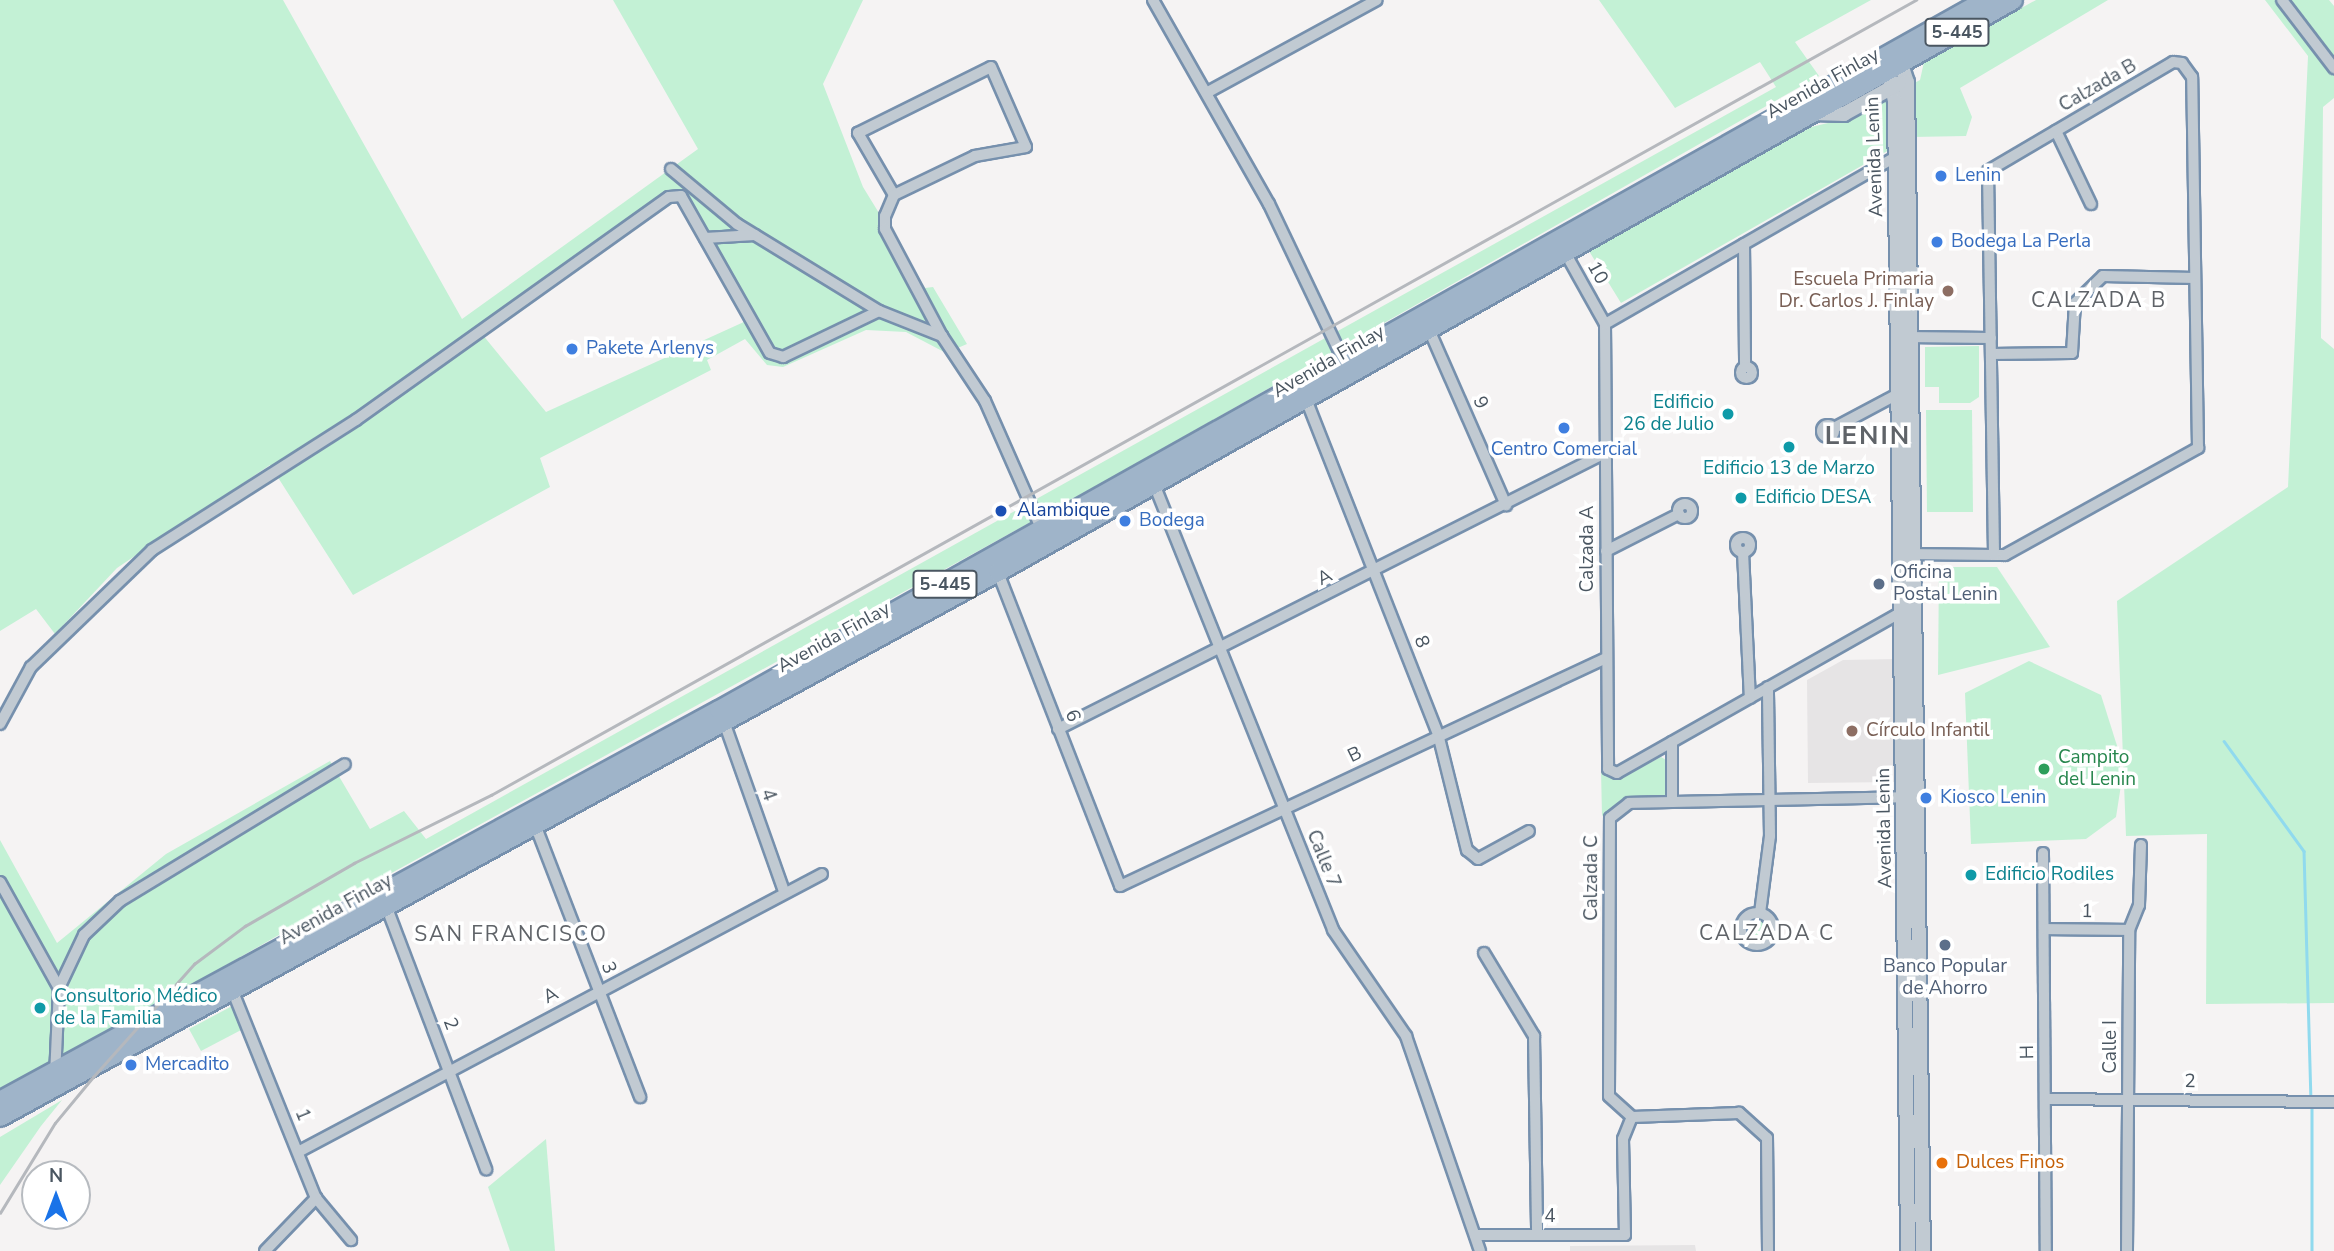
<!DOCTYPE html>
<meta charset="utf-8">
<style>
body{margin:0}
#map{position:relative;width:2334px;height:1251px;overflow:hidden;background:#f5f3f3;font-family:"Nunito Sans",sans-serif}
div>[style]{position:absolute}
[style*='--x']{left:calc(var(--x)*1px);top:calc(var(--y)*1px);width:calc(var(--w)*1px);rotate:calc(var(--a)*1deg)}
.education>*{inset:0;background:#e6e4e5}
.green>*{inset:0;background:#c3f1d5}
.round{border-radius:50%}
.stream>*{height:2.5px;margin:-1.25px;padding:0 1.25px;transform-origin:1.25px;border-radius:1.25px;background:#90daee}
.roads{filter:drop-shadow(2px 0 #7690ad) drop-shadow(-2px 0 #7690ad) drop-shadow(0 2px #7690ad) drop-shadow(0 -2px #7690ad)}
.minor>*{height:10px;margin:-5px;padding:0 5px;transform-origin:5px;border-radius:5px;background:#c1cad2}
.minor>.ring{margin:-5px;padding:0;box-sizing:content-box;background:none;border:10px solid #c1cad2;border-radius:50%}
.tertiary>*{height:14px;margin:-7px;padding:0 7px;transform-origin:7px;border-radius:7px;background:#c1cad2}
.trunk>*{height:18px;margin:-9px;padding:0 9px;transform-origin:9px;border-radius:9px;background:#9fb4c9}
.rail>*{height:2.5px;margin:-1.25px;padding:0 1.25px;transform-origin:1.25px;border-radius:1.25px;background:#b5b8bd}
.dots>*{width:19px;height:19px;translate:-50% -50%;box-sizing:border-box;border:4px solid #fff;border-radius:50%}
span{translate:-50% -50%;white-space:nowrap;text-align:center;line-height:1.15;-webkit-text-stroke:7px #fff;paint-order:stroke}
.shield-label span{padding:2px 5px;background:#fff;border:2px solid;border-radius:5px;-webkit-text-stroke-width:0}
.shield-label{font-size:18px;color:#4a5661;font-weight:700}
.street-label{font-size:19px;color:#4a5661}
.shop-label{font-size:19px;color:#366cbe}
.left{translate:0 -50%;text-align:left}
.education-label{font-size:19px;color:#785e54}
.right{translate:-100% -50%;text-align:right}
.culture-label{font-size:19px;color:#0d838f}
.transit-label{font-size:19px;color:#164399}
.service-label{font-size:19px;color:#4e5e75}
.leisure-label{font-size:19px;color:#27864d}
.food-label{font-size:19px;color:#c56008}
.neighbourhood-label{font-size:21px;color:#5f6368;letter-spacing:2px}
.district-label{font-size:26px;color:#5f6368;font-weight:700;letter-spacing:2px}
.north{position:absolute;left:21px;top:1160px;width:70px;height:70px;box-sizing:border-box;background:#fff;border:2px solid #b7bbc0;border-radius:50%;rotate:0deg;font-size:19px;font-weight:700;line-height:28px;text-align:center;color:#4a5661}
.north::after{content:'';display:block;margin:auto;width:24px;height:32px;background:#1a73e8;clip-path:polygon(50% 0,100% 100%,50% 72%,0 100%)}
</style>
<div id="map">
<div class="education">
<i style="clip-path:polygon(1897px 659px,1897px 782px,1808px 783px,1807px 680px,1843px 660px)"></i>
<i style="clip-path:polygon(1695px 1245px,1696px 1251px,1570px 1251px,1570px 1246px)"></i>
</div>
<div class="green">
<i style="clip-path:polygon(evenodd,0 0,283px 0,462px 319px,698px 149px,613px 0,863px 0,823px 84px,863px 187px,925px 288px,933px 287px,967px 344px,946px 353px,906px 332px,866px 330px,783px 367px,767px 365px,745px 339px,707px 360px,711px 370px,540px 458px,550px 487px,353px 595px,270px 465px,117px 568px,55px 634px,36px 609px,0 631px,0 0,676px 201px,746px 321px,546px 412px,482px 334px,676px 201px)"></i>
<i style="clip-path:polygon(1599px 0,1871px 0,1795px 42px,1819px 76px,1102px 483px,284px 932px,55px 1063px,0 1101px,0 840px,57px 943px,166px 854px,330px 761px,370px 829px,404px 811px,426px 839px,1776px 87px,1760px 62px,1675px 108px)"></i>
<i style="clip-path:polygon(2036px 0,2108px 0,1960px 88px,1972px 117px,1966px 136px,1912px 137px,1621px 303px,1589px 251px,1811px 127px,1845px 119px,1920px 80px,1924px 62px)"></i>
<i style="clip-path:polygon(2265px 0,2329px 0,2334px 6px,2334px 98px,2323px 107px,2321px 338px,2334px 349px,2334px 1003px,2206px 1004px,2207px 834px,2126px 836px,2117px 601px,2288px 487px,2308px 56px)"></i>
<i style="clip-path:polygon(1979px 346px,1979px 397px,1970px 403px,1939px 403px,1939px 387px,1925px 387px,1925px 347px)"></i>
<i style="clip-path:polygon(1926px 410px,1972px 410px,1973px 512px,1927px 512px)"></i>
<i style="clip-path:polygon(1939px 567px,1997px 567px,2050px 647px,1938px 675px)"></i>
<i style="clip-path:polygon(2029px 661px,2101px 695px,2119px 752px,2121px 785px,2116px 817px,2086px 839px,1971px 844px,1965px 693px)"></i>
<i style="clip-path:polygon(1661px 757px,1668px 761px,1667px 795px,1627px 797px,1602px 816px,1601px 770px,1618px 779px)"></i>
<i class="round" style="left:1745px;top:919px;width:20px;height:20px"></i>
<i style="clip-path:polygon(234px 1005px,243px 1029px,201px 1051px,189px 1029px)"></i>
<i style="clip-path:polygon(62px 1100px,41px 1126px,0 1185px,0 1137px)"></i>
<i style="clip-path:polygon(546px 1139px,555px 1251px,510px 1251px,488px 1187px)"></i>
</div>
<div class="stream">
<i style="--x:2224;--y:741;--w:136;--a:54"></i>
<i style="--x:2304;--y:851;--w:246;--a:88.4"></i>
<i style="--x:2312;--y:1107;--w:144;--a:90"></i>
</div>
<div class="roads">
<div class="minor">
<i style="--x:1153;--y:0;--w:235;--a:60.4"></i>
<i style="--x:1269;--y:204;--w:176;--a:64.5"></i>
<i style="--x:2282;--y:0;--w:86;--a:52.6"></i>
<i style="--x:1208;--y:92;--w:192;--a:-28.6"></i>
<i style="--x:2056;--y:131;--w:81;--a:64.4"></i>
<i style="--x:671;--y:169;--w:86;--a:39.8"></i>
<i style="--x:737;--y:224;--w:167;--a:31.5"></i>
<i style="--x:879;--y:311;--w:68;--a:21.6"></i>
<i style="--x:942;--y:336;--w:78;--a:56.5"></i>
<i style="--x:985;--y:401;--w:146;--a:66.2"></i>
<i style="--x:894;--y:195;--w:72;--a:-120.1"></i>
<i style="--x:858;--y:133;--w:148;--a:-26.4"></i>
<i style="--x:991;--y:67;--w:87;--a:66.4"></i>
<i style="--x:1026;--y:147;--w:52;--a:170"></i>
<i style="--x:975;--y:156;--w:90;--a:154.3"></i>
<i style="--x:894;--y:195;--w:23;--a:113"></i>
<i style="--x:885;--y:216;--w:13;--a:90"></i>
<i style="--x:885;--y:229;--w:121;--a:62"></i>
<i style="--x:705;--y:238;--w:50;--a:-3.4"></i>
<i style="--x:1744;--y:244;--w:123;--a:89.5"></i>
<i style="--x:1562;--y:247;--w:88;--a:60.8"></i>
<i style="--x:1605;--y:324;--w:445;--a:89.6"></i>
<i style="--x:1608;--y:769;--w:10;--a:24"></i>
<i style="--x:1617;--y:773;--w:331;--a:-29.5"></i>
<i style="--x:1605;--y:324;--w:339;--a:-29.9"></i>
<i style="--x:1427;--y:325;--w:197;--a:66.3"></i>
<i style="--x:1906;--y:337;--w:85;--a:0.7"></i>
<i style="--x:1991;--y:354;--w:81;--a:-0.7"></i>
<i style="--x:2072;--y:353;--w:50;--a:-86.6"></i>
<i style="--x:2075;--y:303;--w:39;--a:-44"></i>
<i style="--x:2103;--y:276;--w:92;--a:1.2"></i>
<i class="ring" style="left:1740.5px;top:366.5px;width:1px;height:1px"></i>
<i style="--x:1304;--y:394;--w:365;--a:68.5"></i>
<i style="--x:1438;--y:734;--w:120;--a:76"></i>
<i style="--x:1467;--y:850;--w:14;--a:39"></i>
<i style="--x:1478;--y:859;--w:58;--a:-28.8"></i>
<i class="ring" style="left:1822px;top:425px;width:2px;height:2px"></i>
<i style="--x:1834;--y:428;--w:72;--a:-28"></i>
<i style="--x:1152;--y:479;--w:486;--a:68.1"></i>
<i style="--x:1333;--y:930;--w:129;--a:55.4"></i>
<i style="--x:1406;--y:1036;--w:227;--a:71"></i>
<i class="ring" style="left:1678px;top:504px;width:4px;height:4px"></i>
<i class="ring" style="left:1736px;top:538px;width:4px;height:4px"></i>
<i style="--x:1606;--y:551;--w:82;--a:-26.9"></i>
<i style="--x:1743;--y:552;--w:146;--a:87.3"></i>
<i style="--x:1906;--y:554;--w:88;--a:0.7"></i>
<i style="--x:1994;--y:555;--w:11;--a:0"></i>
<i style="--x:2005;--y:555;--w:221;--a:-29"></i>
<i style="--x:2198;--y:448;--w:371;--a:-90.9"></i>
<i style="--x:2192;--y:77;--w:17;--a:-126"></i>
<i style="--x:2182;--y:63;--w:9;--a:-174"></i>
<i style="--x:2173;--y:62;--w:215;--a:149.5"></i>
<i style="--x:1988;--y:171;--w:384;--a:89.1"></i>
<i style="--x:997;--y:570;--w:339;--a:68.7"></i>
<i style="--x:1120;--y:886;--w:537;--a:-25.13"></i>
<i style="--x:723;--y:719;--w:182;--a:70.5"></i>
<i style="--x:0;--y:724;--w:65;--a:-61.5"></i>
<i style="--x:31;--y:667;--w:168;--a:-44"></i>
<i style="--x:152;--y:550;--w:242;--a:-32.5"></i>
<i style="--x:356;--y:420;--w:384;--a:-35.5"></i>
<i style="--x:669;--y:197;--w:12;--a:-5"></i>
<i style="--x:681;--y:196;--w:180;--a:60.5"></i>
<i style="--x:770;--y:353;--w:14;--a:17"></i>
<i style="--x:783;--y:357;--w:106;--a:-25.6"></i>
<i style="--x:1058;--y:729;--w:613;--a:-26.77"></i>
<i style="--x:1672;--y:742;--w:60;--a:90"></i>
<i style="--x:534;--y:822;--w:295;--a:68.9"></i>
<i style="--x:2043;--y:853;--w:398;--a:89.6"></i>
<i style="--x:0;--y:882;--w:121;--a:60.9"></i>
<i style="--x:59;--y:988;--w:87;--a:92.6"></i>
<i style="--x:385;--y:903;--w:285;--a:69.2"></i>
<i class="ring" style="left:1741px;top:913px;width:22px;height:22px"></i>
<i style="--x:1760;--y:913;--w:78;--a:-82.6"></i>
<i style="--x:1770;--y:836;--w:149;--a:-90.8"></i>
<i style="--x:2044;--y:929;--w:85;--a:0.7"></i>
<i style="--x:1484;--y:953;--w:97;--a:58.9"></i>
<i style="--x:1534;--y:1036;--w:199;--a:89.1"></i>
<i style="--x:231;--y:987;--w:227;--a:68.1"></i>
<i style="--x:316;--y:1198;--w:55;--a:50.2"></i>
<i style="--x:59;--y:988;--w:59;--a:-64.7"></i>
<i style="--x:84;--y:935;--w:50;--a:-43.4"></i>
<i style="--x:120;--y:901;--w:263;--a:-31.3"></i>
<i style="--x:2046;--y:1099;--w:288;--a:0.6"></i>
<i style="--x:298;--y:1152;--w:593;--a:-27.95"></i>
<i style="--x:1475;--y:1235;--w:150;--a:0"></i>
<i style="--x:1625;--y:1235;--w:96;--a:-91.2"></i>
<i style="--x:1623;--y:1139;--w:24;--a:-68"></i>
<i style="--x:265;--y:1251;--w:74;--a:-46.1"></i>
<i style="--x:1768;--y:1251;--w:113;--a:-90.5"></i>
<i style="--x:1767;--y:1138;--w:38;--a:-138"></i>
<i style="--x:1739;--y:1113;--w:107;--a:177.9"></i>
<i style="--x:1632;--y:1117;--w:31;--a:-138"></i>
<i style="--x:1609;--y:1096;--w:278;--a:-89.8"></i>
<i style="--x:1610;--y:818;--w:24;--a:-38"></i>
<i style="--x:1629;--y:803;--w:280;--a:-1.2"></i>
<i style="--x:2127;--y:1251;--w:321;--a:-89.6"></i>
<i style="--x:2129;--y:930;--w:27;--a:-68"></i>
<i style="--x:2139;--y:905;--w:60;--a:-88.1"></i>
</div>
<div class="tertiary">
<i style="--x:1893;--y:61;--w:9;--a:21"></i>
<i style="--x:1901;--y:64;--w:19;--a:72"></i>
<i style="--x:1907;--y:82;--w:1169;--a:89.22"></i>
<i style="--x:1886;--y:62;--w:40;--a:77"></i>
<i style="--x:1895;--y:101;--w:1150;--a:89.35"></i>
<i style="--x:1813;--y:113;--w:31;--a:2"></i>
<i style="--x:1844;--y:114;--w:62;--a:-29.1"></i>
</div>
<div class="trunk">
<i style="--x:0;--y:1101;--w:818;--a:-28.54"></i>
<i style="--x:719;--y:710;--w:1452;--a:-29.27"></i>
<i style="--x:0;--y:1117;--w:1137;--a:-28.64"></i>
<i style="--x:998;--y:572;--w:1165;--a:-29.4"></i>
</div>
</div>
<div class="rail">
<i style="--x:0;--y:1213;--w:105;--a:-58.6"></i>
<i style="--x:55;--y:1123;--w:60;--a:-50.4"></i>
<i style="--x:93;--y:1077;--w:152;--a:-48.2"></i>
<i style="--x:194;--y:964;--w:64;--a:-36.7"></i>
<i style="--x:245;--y:926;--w:126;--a:-30"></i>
<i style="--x:354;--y:863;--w:153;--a:-26.4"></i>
<i style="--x:491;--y:795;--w:1632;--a:-29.16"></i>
</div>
<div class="dots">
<i style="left:1941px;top:176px;background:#3f7fe0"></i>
<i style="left:1937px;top:242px;background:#3f7fe0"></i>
<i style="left:1948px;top:291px;background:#8d6e63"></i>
<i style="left:572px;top:349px;background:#3f7fe0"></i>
<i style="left:1728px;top:414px;background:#0f9aa8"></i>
<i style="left:1564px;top:428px;background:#3f7fe0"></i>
<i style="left:1789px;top:447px;background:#0f9aa8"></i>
<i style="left:1741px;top:498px;background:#0f9aa8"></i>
<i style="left:1001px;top:511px;background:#1a4fb4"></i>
<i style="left:1125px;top:521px;background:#3f7fe0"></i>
<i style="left:1879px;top:584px;background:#5c6f8a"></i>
<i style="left:1852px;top:731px;background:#8d6e63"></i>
<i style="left:2044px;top:769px;background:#2e9e5b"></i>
<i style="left:1926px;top:798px;background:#3f7fe0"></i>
<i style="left:1971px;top:875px;background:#0f9aa8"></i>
<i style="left:1945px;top:945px;background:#5c6f8a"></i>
<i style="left:40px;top:1008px;background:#0f9aa8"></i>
<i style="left:131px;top:1065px;background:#3f7fe0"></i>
<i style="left:1942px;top:1163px;background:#e8710a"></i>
</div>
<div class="shield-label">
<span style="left:1957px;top:32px">5-445</span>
<span style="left:945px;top:584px">5-445</span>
</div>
<div class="street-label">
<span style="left:1823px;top:84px;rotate:-29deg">Avenida Finlay</span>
<span style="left:2098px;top:86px;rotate:-30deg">Calzada B</span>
<span style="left:1875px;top:157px;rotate:-92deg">Avenida Lenin</span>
<span style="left:1597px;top:273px;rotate:61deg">10</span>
<span style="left:1329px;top:362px;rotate:-30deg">Avenida Finlay</span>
<span style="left:1480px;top:403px;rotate:66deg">9</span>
<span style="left:1588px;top:549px;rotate:-90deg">Calzada A</span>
<span style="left:1325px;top:578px;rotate:-26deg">A</span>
<span style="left:834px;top:638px;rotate:-29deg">Avenida Finlay</span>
<span style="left:1421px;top:642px;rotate:69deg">8</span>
<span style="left:1072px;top:716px;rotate:69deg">6</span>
<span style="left:1355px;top:755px;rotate:-26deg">B</span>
<span style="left:768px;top:795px;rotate:70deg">4</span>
<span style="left:1885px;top:828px;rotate:-91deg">Avenida Lenin</span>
<span style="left:1323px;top:859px;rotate:68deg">Calle 7</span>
<span style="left:1592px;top:878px;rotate:-90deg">Calzada C</span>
<span style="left:336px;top:910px;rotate:-29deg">Avenida Finlay</span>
<span style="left:2087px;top:912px;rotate:1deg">1</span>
<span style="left:608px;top:968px;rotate:69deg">3</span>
<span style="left:551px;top:996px;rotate:-28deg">A</span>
<span style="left:450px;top:1024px;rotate:69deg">2</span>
<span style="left:2111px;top:1047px;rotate:-90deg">Calle I</span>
<span style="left:2028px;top:1052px;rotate:-91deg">H</span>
<span style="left:2190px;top:1082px;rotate:1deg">2</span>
<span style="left:302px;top:1115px;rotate:68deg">1</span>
<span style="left:1550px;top:1217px">4</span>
</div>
<div class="shop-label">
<span class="left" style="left:1955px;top:176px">Lenin</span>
<span class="left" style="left:1951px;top:242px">Bodega La Perla</span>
<span class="left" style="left:586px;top:349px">Pakete Arlenys</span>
<span style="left:1564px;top:450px">Centro Comercial</span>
<span class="left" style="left:1139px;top:521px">Bodega</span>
<span class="left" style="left:1940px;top:798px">Kiosco Lenin</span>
<span class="left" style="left:145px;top:1065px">Mercadito</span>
</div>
<div class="education-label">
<span class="right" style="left:1934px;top:291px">Escuela Primaria<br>Dr. Carlos J. Finlay</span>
<span class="left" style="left:1866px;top:731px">Círculo Infantil</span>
</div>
<div class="culture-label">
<span class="right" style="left:1714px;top:414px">Edificio<br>26 de Julio</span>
<span style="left:1789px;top:469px">Edificio 13 de Marzo</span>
<span class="left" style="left:1755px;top:498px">Edificio DESA</span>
<span class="left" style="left:1985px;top:875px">Edificio Rodiles</span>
<span class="left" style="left:54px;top:1008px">Consultorio Médico<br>de la Familia</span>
</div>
<div class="transit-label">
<span class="left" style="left:1017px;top:511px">Alambique</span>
</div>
<div class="service-label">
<span class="left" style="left:1893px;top:584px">Oficina<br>Postal Lenin</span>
<span style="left:1945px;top:978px">Banco Popular<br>de Ahorro</span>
</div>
<div class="leisure-label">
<span class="left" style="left:2058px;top:769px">Campito<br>del Lenin</span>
</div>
<div class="food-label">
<span class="left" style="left:1956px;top:1163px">Dulces Finos</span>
</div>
<div class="neighbourhood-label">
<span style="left:2099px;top:300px">CALZADA B</span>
<span style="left:1767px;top:933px">CALZADA C</span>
<span style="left:511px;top:934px">SAN FRANCISCO</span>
</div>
<div class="district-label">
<span style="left:1868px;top:436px">LENIN</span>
</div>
<div class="north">N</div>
</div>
